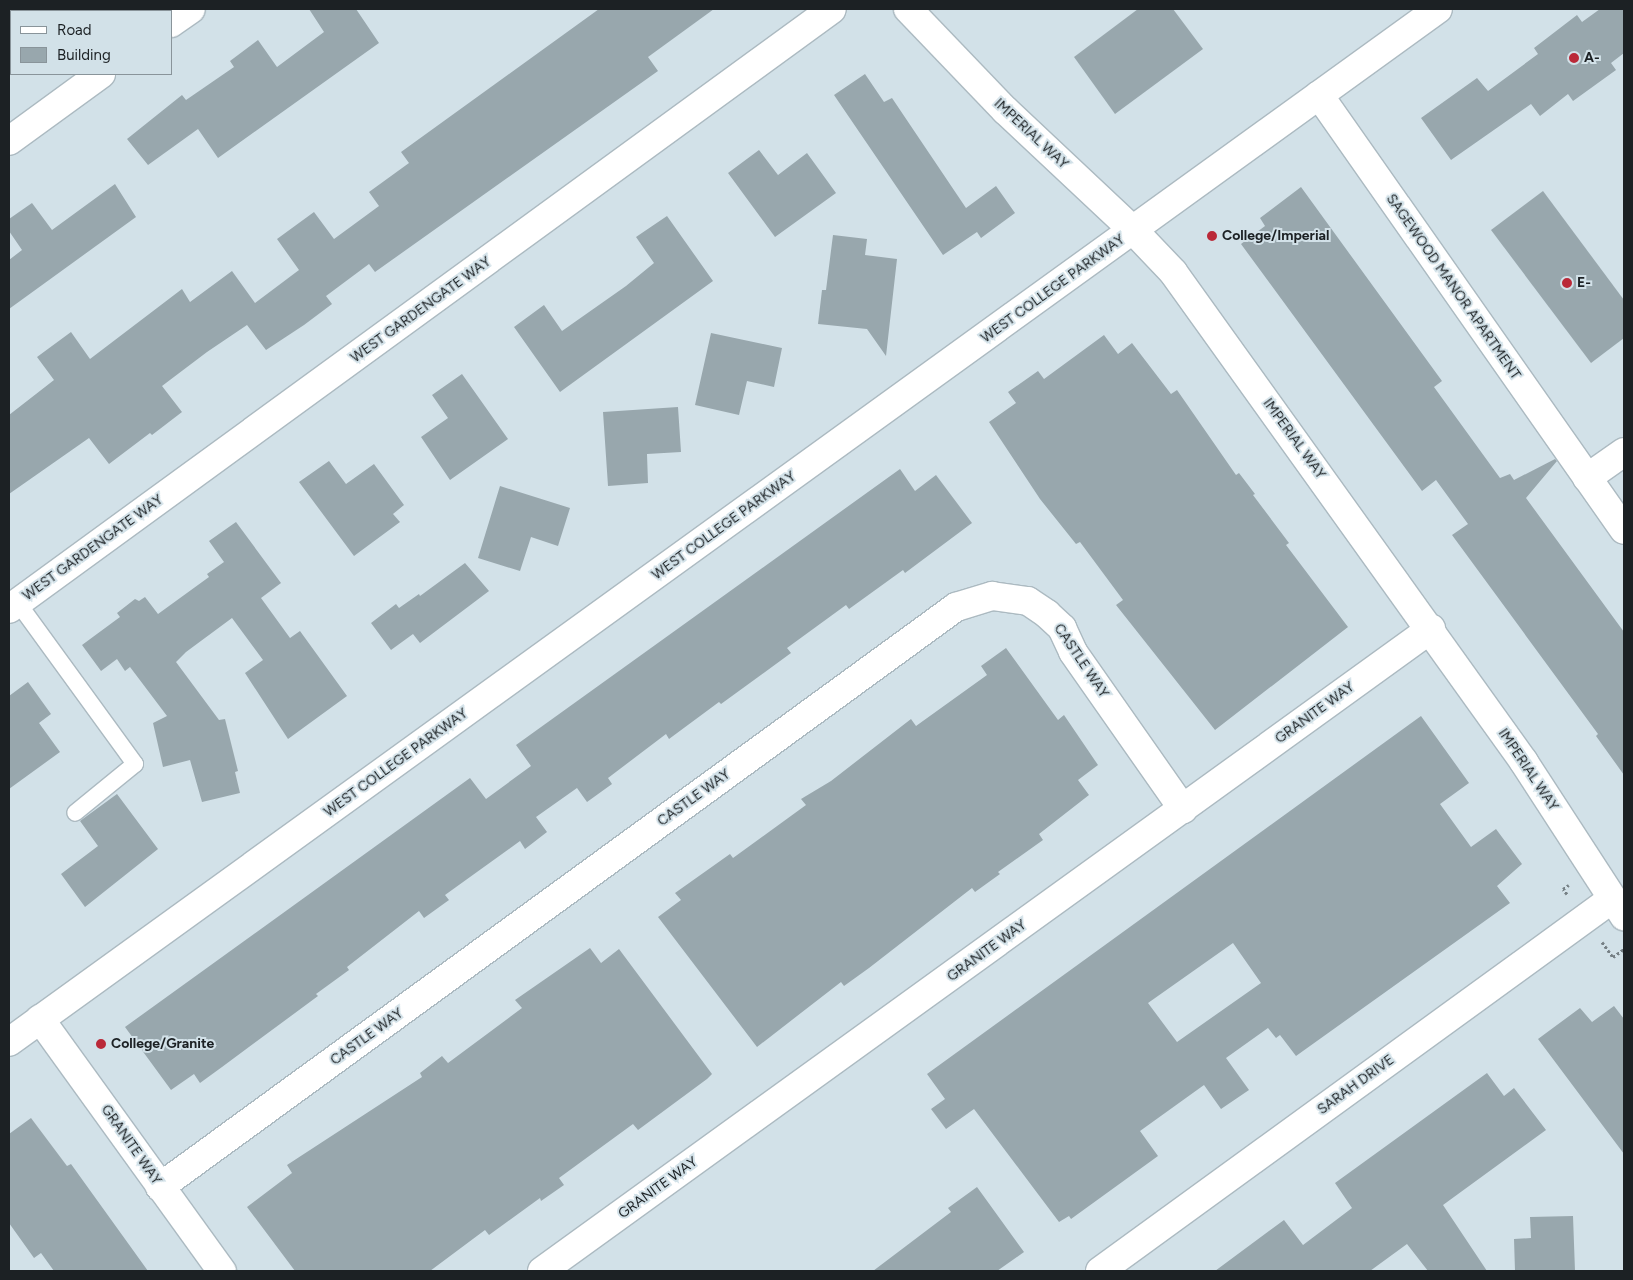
<!DOCTYPE html>
<style>
body{margin:0}
#map{position:relative;width:1633px;height:1280px;overflow:hidden;background:#d2e1e8;font-family:Figtree,sans-serif}
div>[style]{position:absolute}
[style*='--x']{left:calc(var(--x)*1px);top:calc(var(--y)*1px);width:calc(var(--w)*1px);rotate:calc(var(--a)*1deg)}
.building>*{inset:0;background:#98a7ad}
.path>*{height:3px;margin-top:-1.5px;transform-origin:0;background:repeating-linear-gradient(90deg,#768085 0 2.5px,transparent 0 5px)}
.roads{filter:drop-shadow(1px 0 #acbac1) drop-shadow(-1px 0 #acbac1) drop-shadow(0 1px #acbac1) drop-shadow(0 -1px #acbac1)}
.lane>*{height:16px;margin:-8px;padding:0 8px;transform-origin:8px;border-radius:8px;background:#fff}
.street>*{height:28px;margin:-14px;padding:0 14px;transform-origin:14px;border-radius:14px;background:#fff}
.secondary>*{height:28px;margin:-14px;padding:0 14px;transform-origin:14px;border-radius:14px;background:#fff}
.dots>*{width:14px;height:14px;translate:-50% -50%;box-sizing:border-box;border:2px solid #d2e1e8;border-radius:50%}
span{translate:-50% -50%;white-space:nowrap;text-align:center;line-height:1.15;-webkit-text-stroke:4px #d2e1e8;paint-order:stroke}
.poi-label{font-size:14px;color:#1c2124;font-weight:700}
.left{translate:0 -50%;text-align:left}
.street-label{font-size:14px;color:#1c2124}
.frame{position:absolute;inset:0;border:10px solid #1c2124;pointer-events:none}
.legend{position:absolute;left:10px;top:10px;width:162px;height:65px;box-sizing:border-box;background:#d2e1e8;border:1px solid #89949a;margin:0;padding:6px 9px;list-style:none;font-size:15px;color:#1c2124}
.legend li{display:flex;align-items:center;gap:10px;height:25px}
.legend b{width:25px;border:1px solid #89949a}
</style>
<div id="map">
<div class="building">
<i style="clip-path:polygon(309px 9px,356px 9px,379px 43px,218px 158px,198px 129px,148px 165px,127px 139px,182px 95px,186px 100px,234px 67px,230px 61px,258px 40px,277px 67px,324px 32px)"></i>
<i style="clip-path:polygon(599px 9px,714px 9px,648px 57px,658px 71px,375px 272px,369px 264px,326px 296px,332px 304px,304px 325px,266px 350px,247px 325px,207px 352px,162px 386px,182px 412px,152px 435px,150px 433px,109px 464px,89px 438px,9px 494px,9px 415px,54px 380px,37px 357px,71px 332px,90px 359px,182px 289px,190px 302px,232px 271px,255px 303px,299px 270px,277px 239px,314px 212px,334px 239px,379px 206px,369px 192px,409px 163px,401px 152px)"></i>
<i style="clip-path:polygon(1138px 9px,1173px 9px,1203px 49px,1115px 114px,1074px 57px)"></i>
<i style="clip-path:polygon(1600px 9px,1624px 9px,1624px 53px,1611px 63px,1616px 70px,1573px 101px,1568px 94px,1540px 116px,1531px 104px,1451px 160px,1421px 118px,1477px 78px,1488px 91px,1538px 54px,1534px 48px,1577px 15px,1582px 22px)"></i>
<i style="clip-path:polygon(865px 74px,884px 102px,892px 98px,966px 208px,996px 186px,1015px 213px,981px 238px,977px 232px,943px 255px,834px 95px)"></i>
<i style="clip-path:polygon(759px 150px,778px 175px,807px 153px,836px 193px,775px 237px,728px 173px)"></i>
<i style="clip-path:polygon(115px 184px,136px 217px,9px 309px,9px 260px,22px 250px,9px 231px,9px 219px,32px 203px,52px 230px)"></i>
<i style="clip-path:polygon(1301px 187px,1442px 381px,1434px 387px,1500px 478px,1510px 474px,1514px 480px,1555px 459px,1557px 461px,1526px 498px,1624px 632px,1624px 775px,1596px 736px,1598px 734px,1452px 535px,1468px 524px,1436px 480px,1422px 491px,1241px 244px,1265px 226px,1260px 218px)"></i>
<i style="clip-path:polygon(1543px 191px,1624px 300px,1624px 338px,1591px 363px,1491px 230px)"></i>
<i style="clip-path:polygon(667px 216px,713px 281px,560px 392px,514px 327px,544px 305px,562px 331px,626px 286px,654px 263px,636px 237px)"></i>
<i style="clip-path:polygon(833px 235px,867px 239px,865px 255px,897px 259px,886px 356px,867px 329px,818px 324px,822px 290px,826px 290px)"></i>
<i style="clip-path:polygon(711px 333px,782px 348px,774px 387px,747px 381px,739px 415px,695px 405px)"></i>
<i style="clip-path:polygon(1104px 335px,1118px 354px,1132px 343px,1171px 394px,1177px 390px,1236px 475px,1239px 473px,1255px 494px,1253px 495px,1289px 543px,1286px 545px,1348px 627px,1215px 730px,1116px 605px,1123px 600px,1080px 542px,1076px 544px,1040px 499px,989px 422px,1016px 403px,1008px 392px,1038px 371px,1044px 379px)"></i>
<i style="clip-path:polygon(462px 374px,508px 439px,450px 480px,421px 437px,448px 418px,432px 395px)"></i>
<i style="clip-path:polygon(678px 407px,681px 452px,647px 454px,648px 483px,608px 486px,603px 412px)"></i>
<i style="clip-path:polygon(329px 461px,346px 484px,374px 464px,404px 505px,393px 514px,400px 522px,354px 556px,299px 482px)"></i>
<i style="clip-path:polygon(900px 469px,915px 491px,936px 475px,972px 523px,905px 573px,903px 570px,849px 609px,846px 605px,787px 648px,791px 653px,721px 704px,719px 702px,669px 739px,666px 734px,608px 778px,612px 784px,587px 802px,577px 788px,536px 817px,547px 832px,525px 849px,520px 841px,445px 895px,449px 900px,424px 918px,419px 911px,347px 967px,349px 970px,316px 994px,318px 996px,222px 1067px,200px 1083px,194px 1074px,171px 1090px,125px 1027px,470px 778px,486px 799px,531px 766px,516px 745px)"></i>
<i style="clip-path:polygon(500px 486px,570px 508px,558px 546px,531px 537px,520px 571px,478px 558px)"></i>
<i style="clip-path:polygon(236px 522px,281px 583px,261px 598px,290px 638px,300px 631px,347px 696px,288px 739px,245px 673px,263px 660px,232px 618px,186px 652px,176px 662px,219px 720px,225px 719px,238px 771px,235px 772px,240px 793px,202px 802px,190px 760px,163px 767px,153px 723px,167px 716px,130px 667px,125px 671px,117px 659px,101px 671px,82px 645px,120px 617px,117px 613px,135px 599px,139px 601px,145px 597px,158px 614px,209px 577px,207px 574px,224px 562px,209px 541px)"></i>
<i style="clip-path:polygon(465px 563px,489px 591px,420px 643px,413px 634px,391px 650px,371px 623px,396px 604px,399px 608px,419px 594px,420px 596px)"></i>
<i style="clip-path:polygon(1006px 648px,1058px 720px,1064px 715px,1098px 765px,1078px 780px,1089px 795px,1039px 834px,1043px 840px,998px 872px,1000px 874px,975px 892px,972px 888px,869px 968px,844px 986px,841px 982px,757px 1047px,658px 917px,681px 900px,675px 893px,730px 854px,733px 858px,806px 805px,801px 799px,831px 781px,911px 719px,916px 726px,987px 675px,981px 666px)"></i>
<i style="clip-path:polygon(28px 682px,51px 714px,39px 723px,60px 752px,9px 789px,9px 696px)"></i>
<i style="clip-path:polygon(evenodd,1421px 716px,1469px 783px,1440px 804px,1471px 847px,1496px 829px,1522px 864px,1497px 886px,1510px 903px,1296px 1056px,1280px 1035px,1276px 1038px,1268px 1028px,1226px 1058px,1249px 1090px,1221px 1109px,1204px 1085px,1140px 1131px,1158px 1156px,1071px 1219px,1069px 1216px,1059px 1222px,974px 1109px,946px 1129px,931px 1109px,945px 1099px,927px 1074px,1421px 716px,1233px 943px,1261px 983px,1177px 1042px,1148px 1003px,1233px 943px)"></i>
<i style="clip-path:polygon(117px 794px,158px 849px,85px 907px,61px 874px,98px 846px,80px 821px)"></i>
<i style="clip-path:polygon(590px 948px,601px 963px,619px 949px,712px 1074px,707px 1079px,638px 1130px,633px 1124px,559px 1178px,564px 1185px,541px 1201px,540px 1198px,489px 1235px,485px 1230px,430px 1271px,295px 1271px,247px 1207px,292px 1173px,287px 1165px,422px 1077px,420px 1073px,442px 1056px,448px 1063px,522px 1008px,515px 1000px)"></i>
<i style="clip-path:polygon(1614px 1006px,1624px 1019px,1624px 1154px,1538px 1039px,1580px 1008px,1592px 1022px)"></i>
<i style="clip-path:polygon(1487px 1073px,1504px 1096px,1514px 1088px,1546px 1130px,1443px 1205px,1487px 1271px,1428px 1271px,1407px 1244px,1370px 1271px,1215px 1271px,1284px 1220px,1303px 1245px,1352px 1208px,1335px 1183px)"></i>
<i style="clip-path:polygon(31px 1118px,67px 1166px,71px 1164px,148px 1271px,54px 1271px,41px 1253px,34px 1258px,9px 1223px,9px 1134px)"></i>
<i style="clip-path:polygon(977px 1187px,1024px 1252px,997px 1271px,873px 1271px,951px 1212px,948px 1208px)"></i>
<i style="clip-path:polygon(1573px 1216px,1575px 1271px,1515px 1271px,1514px 1239px,1531px 1238px,1530px 1217px)"></i>
</div>
<div class="path">
<i style="--x:1567;--y:894;--w:6;--a:-129"></i>
<i style="--x:1563;--y:889;--w:7;--a:-34"></i>
<i style="--x:1602;--y:942;--w:19;--a:54"></i>
<i style="--x:1613;--y:957;--w:14;--a:-36"></i>
</div>
<div class="roads">
<div class="lane">
<i style="--x:18;--y:603;--w:199;--a:54"></i>
<i style="--x:135;--y:764;--w:77;--a:140.8"></i>
</div>
<div class="street">
<i style="--x:908;--y:9;--w:140;--a:46.2"></i>
<i style="--x:1005;--y:110;--w:177;--a:43.2"></i>
<i style="--x:1134;--y:231;--w:57;--a:46.4"></i>
<i style="--x:1173;--y:272;--w:603;--a:54.38"></i>
<i style="--x:1524;--y:762;--w:184;--a:57"></i>
<i style="--x:171;--y:23;--w:24;--a:-35"></i>
<i style="--x:1319;--y:95;--w:531;--a:54.96"></i>
<i style="--x:9;--y:141;--w:114;--a:-36.1"></i>
<i style="--x:1587;--y:478;--w:45;--a:-35.1"></i>
<i style="--x:9;--y:609;--w:1018;--a:-36.09"></i>
<i style="--x:40;--y:1019;--w:311;--a:54.2"></i>
<i style="--x:160;--y:1187;--w:985;--a:-36.08"></i>
<i style="--x:956;--y:607;--w:38;--a:-17"></i>
<i style="--x:992;--y:596;--w:36;--a:8"></i>
<i style="--x:1028;--y:601;--w:23;--a:34"></i>
<i style="--x:1047;--y:614;--w:21;--a:43"></i>
<i style="--x:1062;--y:628;--w:26;--a:65"></i>
<i style="--x:1073;--y:652;--w:192;--a:55"></i>
<i style="--x:542;--y:1271;--w:1097;--a:-35.84"></i>
<i style="--x:1100;--y:1271;--w:633;--a:-36"></i>
</div>
<div class="secondary">
<i style="--x:9;--y:1042;--w:1763;--a:-35.86"></i>
</div>
</div>
<div class="dots">
<i style="left:1574px;top:58px;background:#ba2938"></i>
<i style="left:1212px;top:236px;background:#ba2938"></i>
<i style="left:1567px;top:283px;background:#ba2938"></i>
<i style="left:101px;top:1044px;background:#ba2938"></i>
</div>
<div class="poi-label">
<span class="left" style="left:1584px;top:58px">A-</span>
<span class="left" style="left:1222px;top:236px">College/Imperial</span>
<span class="left" style="left:1577px;top:283px">E-</span>
<span class="left" style="left:111px;top:1044px">College/Granite</span>
</div>
<div class="street-label">
<span style="left:1031px;top:134px;rotate:43deg">IMPERIAL WAY</span>
<span style="left:1453px;top:287px;rotate:55deg">SAGEWOOD MANOR APARTMENT</span>
<span style="left:1053px;top:289px;rotate:-36deg">WEST COLLEGE PARKWAY</span>
<span style="left:421px;top:310px;rotate:-36deg">WEST GARDENGATE WAY</span>
<span style="left:1294px;top:439px;rotate:54deg">IMPERIAL WAY</span>
<span style="left:724px;top:526px;rotate:-36deg">WEST COLLEGE PARKWAY</span>
<span style="left:93px;top:548px;rotate:-36deg">WEST GARDENGATE WAY</span>
<span style="left:1081px;top:661px;rotate:56deg">CASTLE WAY</span>
<span style="left:1315px;top:713px;rotate:-36deg">GRANITE WAY</span>
<span style="left:396px;top:763px;rotate:-36deg">WEST COLLEGE PARKWAY</span>
<span style="left:1528px;top:770px;rotate:56deg">IMPERIAL WAY</span>
<span style="left:694px;top:798px;rotate:-36deg">CASTLE WAY</span>
<span style="left:987px;top:951px;rotate:-36deg">GRANITE WAY</span>
<span style="left:367px;top:1037px;rotate:-36deg">CASTLE WAY</span>
<span style="left:1356px;top:1085px;rotate:-36deg">SARAH DRIVE</span>
<span style="left:131px;top:1145px;rotate:55deg">GRANITE WAY</span>
<span style="left:658px;top:1188px;rotate:-36deg">GRANITE WAY</span>
</div>
<div class="frame"></div>
<ul class="legend">
<li><b style="height:6px;background:#fff"></b>Road</li>
<li><b style="height:14px;background:#98a7ad"></b>Building</li>
</ul>
</div>
